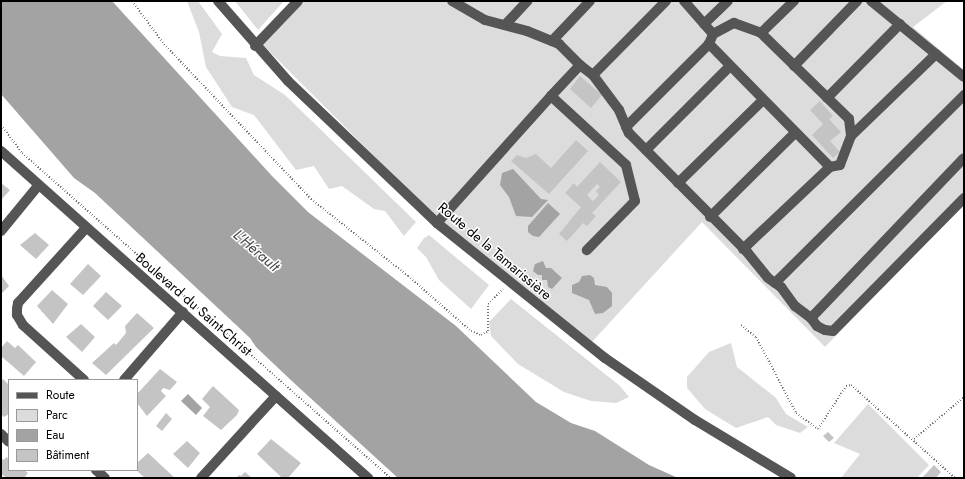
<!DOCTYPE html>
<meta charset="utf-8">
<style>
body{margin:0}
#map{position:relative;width:965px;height:479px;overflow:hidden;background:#fff;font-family:Jost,sans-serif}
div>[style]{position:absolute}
.green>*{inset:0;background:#dcdcdc}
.water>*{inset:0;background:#a3a3a3}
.building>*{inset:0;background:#c4c4c4}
.path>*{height:2px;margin-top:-1px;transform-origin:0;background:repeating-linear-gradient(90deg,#777 0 1px,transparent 0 3px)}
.minor>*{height:10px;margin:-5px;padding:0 5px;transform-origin:5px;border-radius:5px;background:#555}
span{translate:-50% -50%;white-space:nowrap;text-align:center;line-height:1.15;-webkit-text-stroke:3px #fff;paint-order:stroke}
.street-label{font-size:14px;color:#000}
.water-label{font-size:15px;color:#444;font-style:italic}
.frame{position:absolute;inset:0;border:2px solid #000;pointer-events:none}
.legend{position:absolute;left:8px;top:379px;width:130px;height:92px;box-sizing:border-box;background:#fff;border:1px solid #999;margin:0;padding:5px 7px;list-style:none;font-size:12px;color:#000}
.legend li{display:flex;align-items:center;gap:8px;height:20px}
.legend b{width:20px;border:1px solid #999}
</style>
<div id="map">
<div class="green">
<i style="clip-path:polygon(187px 1px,198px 1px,222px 34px,212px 52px,220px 56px,246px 58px,254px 75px,285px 95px,416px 222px,404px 236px,385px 211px,374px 209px,342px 186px,329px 189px,314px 166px,296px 170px,254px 115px,232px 107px,206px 67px,199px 32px)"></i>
<i style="clip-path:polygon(235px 1px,284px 1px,258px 30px)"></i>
<i style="clip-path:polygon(293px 1px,947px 1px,913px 27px,964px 70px,964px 204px,825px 347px,702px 222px,591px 343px,432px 214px,257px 39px)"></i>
<i style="clip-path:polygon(429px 235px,489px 285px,471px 309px,439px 280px,426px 257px,417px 248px,424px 238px)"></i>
<i style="clip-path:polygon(511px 299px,620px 386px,629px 397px,616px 403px,591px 401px,564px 392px,518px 364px,491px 336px,489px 322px)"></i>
<i style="clip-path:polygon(731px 343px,737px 367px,776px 398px,786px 414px,808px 427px,800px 433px,776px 425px,768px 417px,736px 428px,705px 409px,687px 388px,687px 377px,709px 352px)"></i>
<i style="clip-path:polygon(868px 404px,929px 465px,917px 478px,841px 478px,860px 454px,834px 443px)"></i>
</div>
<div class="water">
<i style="clip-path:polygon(1px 1px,112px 1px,272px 176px,308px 212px,456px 326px,536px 402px,571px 423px,595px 431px,649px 465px,678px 478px,398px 478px,294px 383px,256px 347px,250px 338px,95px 193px,74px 178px,1px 94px)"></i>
<i style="clip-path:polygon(513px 169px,541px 199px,548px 200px,532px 217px,516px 216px,509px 197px,500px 185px,502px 173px)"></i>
<i style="clip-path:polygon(548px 203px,560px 214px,539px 237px,533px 236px,528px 232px,528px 226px)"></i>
<i style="clip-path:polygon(543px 261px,546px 268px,551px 268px,562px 278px,552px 289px,548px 287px,547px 280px,542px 280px,542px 275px,538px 275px,533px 271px,535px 264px)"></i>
<i style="clip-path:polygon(590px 275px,594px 278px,595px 285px,607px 287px,612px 293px,612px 306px,603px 313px,595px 314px,589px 300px,572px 293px,572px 285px,579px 282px,582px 276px)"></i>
<i style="clip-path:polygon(188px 394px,202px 408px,196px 415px,181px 401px)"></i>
</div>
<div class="building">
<i style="clip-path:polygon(580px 76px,602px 95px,591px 108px,570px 89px)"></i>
<i style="clip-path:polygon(820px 101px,833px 116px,829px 119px,841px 132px,830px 141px,840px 152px,833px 158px,812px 135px,823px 124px,810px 110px)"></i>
<i style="clip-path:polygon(576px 140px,588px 151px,549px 194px,511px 161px,517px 155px,526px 158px,536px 154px,551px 168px)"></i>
<i style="clip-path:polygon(evenodd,600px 162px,621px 182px,592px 213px,596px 216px,587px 226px,583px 223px,567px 241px,559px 234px,581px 207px,565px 193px,574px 183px,577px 187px,600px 162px,597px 184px,600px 187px,596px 191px,599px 195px,593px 201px,587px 195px,597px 184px)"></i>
<i style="clip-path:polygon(1px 183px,10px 190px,1px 200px)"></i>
<i style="clip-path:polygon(35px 233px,49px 245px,36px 259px,20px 245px)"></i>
<i style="clip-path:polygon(88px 264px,101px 276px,83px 295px,70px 284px)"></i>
<i style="clip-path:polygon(1px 275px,9px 286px,1px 294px)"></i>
<i style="clip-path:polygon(52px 290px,68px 304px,53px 324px,37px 306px)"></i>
<i style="clip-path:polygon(106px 292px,122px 306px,108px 320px,93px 306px)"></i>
<i style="clip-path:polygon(137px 313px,154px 328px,106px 375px,92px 363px,114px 343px,116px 345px,126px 333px,125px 326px)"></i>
<i style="clip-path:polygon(81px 324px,95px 337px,82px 352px,66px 337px)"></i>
<i style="clip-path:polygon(7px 341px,15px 348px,18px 345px,36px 362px,24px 376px,1px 356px,1px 348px)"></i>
<i style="clip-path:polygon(160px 369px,177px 382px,170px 390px,163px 388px,161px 391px,166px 396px,147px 416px,137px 403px,137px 394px)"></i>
<i style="clip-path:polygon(3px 379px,9px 385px,9px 414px,4px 417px,1px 414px,1px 382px)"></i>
<i style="clip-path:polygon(213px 386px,239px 410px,237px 415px,221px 430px,203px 416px,210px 407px,202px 399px)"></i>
<i style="clip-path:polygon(166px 413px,172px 419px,162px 431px,156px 426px)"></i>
<i style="clip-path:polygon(828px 432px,834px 438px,829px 442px,823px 436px)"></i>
<i style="clip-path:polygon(271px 439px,301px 463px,288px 478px,282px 478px,257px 454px)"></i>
<i style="clip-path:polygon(187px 441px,200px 453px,188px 468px,173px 454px)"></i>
<i style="clip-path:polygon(148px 453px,162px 466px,175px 478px,145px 478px,137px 471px,137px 463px)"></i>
<i style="clip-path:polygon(6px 457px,9px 459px,9px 470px,24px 470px,28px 473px,24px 478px,7px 478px,1px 474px,1px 458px,4px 460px)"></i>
<i style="clip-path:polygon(934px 465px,941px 472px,936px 478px,922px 478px)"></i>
<i style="clip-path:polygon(245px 472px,252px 478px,236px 478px,239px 475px,241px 476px)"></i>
</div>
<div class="path">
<i style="left:132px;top:1px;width:54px;rotate:53.3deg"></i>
<i style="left:164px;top:44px;width:214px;rotate:46.5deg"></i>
<i style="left:311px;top:199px;width:124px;rotate:38.4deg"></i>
<i style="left:408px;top:276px;width:84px;rotate:41.1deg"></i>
<i style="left:471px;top:331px;width:11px;rotate:22deg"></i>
<i style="left:481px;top:335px;width:8px;rotate:-30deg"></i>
<i style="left:488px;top:331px;width:27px;rotate:-90deg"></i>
<i style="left:488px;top:304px;width:21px;rotate:-45deg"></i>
<i style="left:1px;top:125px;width:35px;rotate:53deg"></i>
<i style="left:22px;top:153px;width:491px;rotate:41.4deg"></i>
<i style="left:741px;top:325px;width:19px;rotate:39deg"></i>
<i style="left:756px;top:337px;width:86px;rotate:62.2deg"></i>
<i style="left:796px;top:413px;width:27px;rotate:36deg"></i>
<i style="left:818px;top:429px;width:51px;rotate:-56.9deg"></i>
<i style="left:846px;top:386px;width:5px;rotate:-11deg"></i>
<i style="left:851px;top:385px;width:140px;rotate:41.8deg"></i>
<i style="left:914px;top:439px;width:65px;rotate:-40deg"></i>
</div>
<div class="minor">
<i style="left:218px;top:1px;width:106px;rotate:48.8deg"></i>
<i style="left:288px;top:81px;width:206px;rotate:43.6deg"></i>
<i style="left:437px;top:223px;width:216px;rotate:38.8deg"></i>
<i style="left:605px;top:358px;width:109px;rotate:34.6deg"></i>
<i style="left:695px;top:420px;width:112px;rotate:31.1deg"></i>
<i style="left:452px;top:1px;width:38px;rotate:30deg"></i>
<i style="left:485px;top:20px;width:43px;rotate:14.7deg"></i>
<i style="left:527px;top:31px;width:35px;rotate:22deg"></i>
<i style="left:559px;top:44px;width:30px;rotate:45deg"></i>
<i style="left:684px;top:1px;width:44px;rotate:48.7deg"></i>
<i style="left:871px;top:1px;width:120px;rotate:39.3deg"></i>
<i style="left:734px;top:23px;width:29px;rotate:20deg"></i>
<i style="left:761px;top:33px;width:123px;rotate:44.3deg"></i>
<i style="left:849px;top:119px;width:17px;rotate:83deg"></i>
<i style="left:851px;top:136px;width:31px;rotate:111deg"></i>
<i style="left:840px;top:165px;width:10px;rotate:169deg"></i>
<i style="left:830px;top:167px;width:173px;rotate:-134.5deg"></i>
<i style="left:709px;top:44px;width:11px;rotate:-68deg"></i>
<i style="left:713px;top:34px;width:24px;rotate:-28deg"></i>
<i style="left:704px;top:24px;width:33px;rotate:-44deg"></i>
<i style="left:505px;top:25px;width:33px;rotate:-47deg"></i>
<i style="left:761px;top:33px;width:46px;rotate:-44.1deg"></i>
<i style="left:552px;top:41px;width:55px;rotate:-46.5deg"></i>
<i style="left:255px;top:46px;width:62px;rotate:-46.3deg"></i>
<i style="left:794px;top:66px;width:91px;rotate:-45.9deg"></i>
<i style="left:593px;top:75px;width:44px;rotate:53.4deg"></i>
<i style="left:619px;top:110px;width:25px;rotate:67deg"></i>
<i style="left:629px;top:133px;width:168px;rotate:45.2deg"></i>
<i style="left:747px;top:252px;width:33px;rotate:51deg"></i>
<i style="left:768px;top:278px;width:16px;rotate:35deg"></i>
<i style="left:781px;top:287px;width:24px;rotate:54deg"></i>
<i style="left:795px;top:306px;width:20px;rotate:37deg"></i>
<i style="left:811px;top:318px;width:10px;rotate:53deg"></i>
<i style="left:817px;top:326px;width:9px;rotate:27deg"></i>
<i style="left:825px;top:330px;width:8px;rotate:7deg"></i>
<i style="left:833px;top:331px;width:187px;rotate:-45.4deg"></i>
<i style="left:551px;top:96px;width:42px;rotate:-46.9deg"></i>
<i style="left:580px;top:65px;width:16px;rotate:38deg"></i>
<i style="left:593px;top:75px;width:104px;rotate:-45.4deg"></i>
<i style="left:827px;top:98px;width:104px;rotate:-45.4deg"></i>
<i style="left:626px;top:127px;width:117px;rotate:-45deg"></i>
<i style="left:851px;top:136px;width:118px;rotate:-44deg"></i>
<i style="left:646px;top:150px;width:119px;rotate:-45deg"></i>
<i style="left:1px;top:151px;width:492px;rotate:41.7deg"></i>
<i style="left:678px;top:183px;width:119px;rotate:-44.3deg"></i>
<i style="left:710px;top:217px;width:120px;rotate:-44.7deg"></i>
<i style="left:437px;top:223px;width:171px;rotate:-48.1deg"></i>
<i style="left:551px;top:96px;width:102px;rotate:42.6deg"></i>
<i style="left:626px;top:165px;width:37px;rotate:76deg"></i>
<i style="left:635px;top:201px;width:69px;rotate:134.4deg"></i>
<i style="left:1px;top:231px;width:58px;rotate:-50.6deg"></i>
<i style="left:743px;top:249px;width:120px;rotate:-43.3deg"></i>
<i style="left:775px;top:283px;width:267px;rotate:-44.8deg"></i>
<i style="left:811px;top:318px;width:221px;rotate:-46.3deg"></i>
<i style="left:84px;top:380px;width:82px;rotate:-138deg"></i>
<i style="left:23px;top:325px;width:12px;rotate:-121deg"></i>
<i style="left:17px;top:315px;width:6px;rotate:-90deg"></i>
<i style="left:17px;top:309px;width:6px;rotate:-81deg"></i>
<i style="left:18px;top:303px;width:101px;rotate:-47.8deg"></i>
<i style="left:124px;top:380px;width:90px;rotate:-49.1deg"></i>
<i style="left:1px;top:434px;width:11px;rotate:45deg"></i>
<i style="left:96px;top:470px;width:12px;rotate:42deg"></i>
<i style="left:201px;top:478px;width:111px;rotate:-47.6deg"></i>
</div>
<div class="street-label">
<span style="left:495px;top:251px;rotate:40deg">Route de la Tamarissière</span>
<span style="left:194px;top:304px;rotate:41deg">Boulevard du Saint-Christ</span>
</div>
<div class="water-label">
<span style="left:256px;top:251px;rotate:41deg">L'Hérault</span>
</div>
<div class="frame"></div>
<ul class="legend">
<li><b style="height:5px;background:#555"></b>Route</li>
<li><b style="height:11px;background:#dcdcdc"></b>Parc</li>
<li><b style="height:11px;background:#a3a3a3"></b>Eau</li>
<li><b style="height:11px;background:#c4c4c4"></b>Bâtiment</li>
</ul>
</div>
